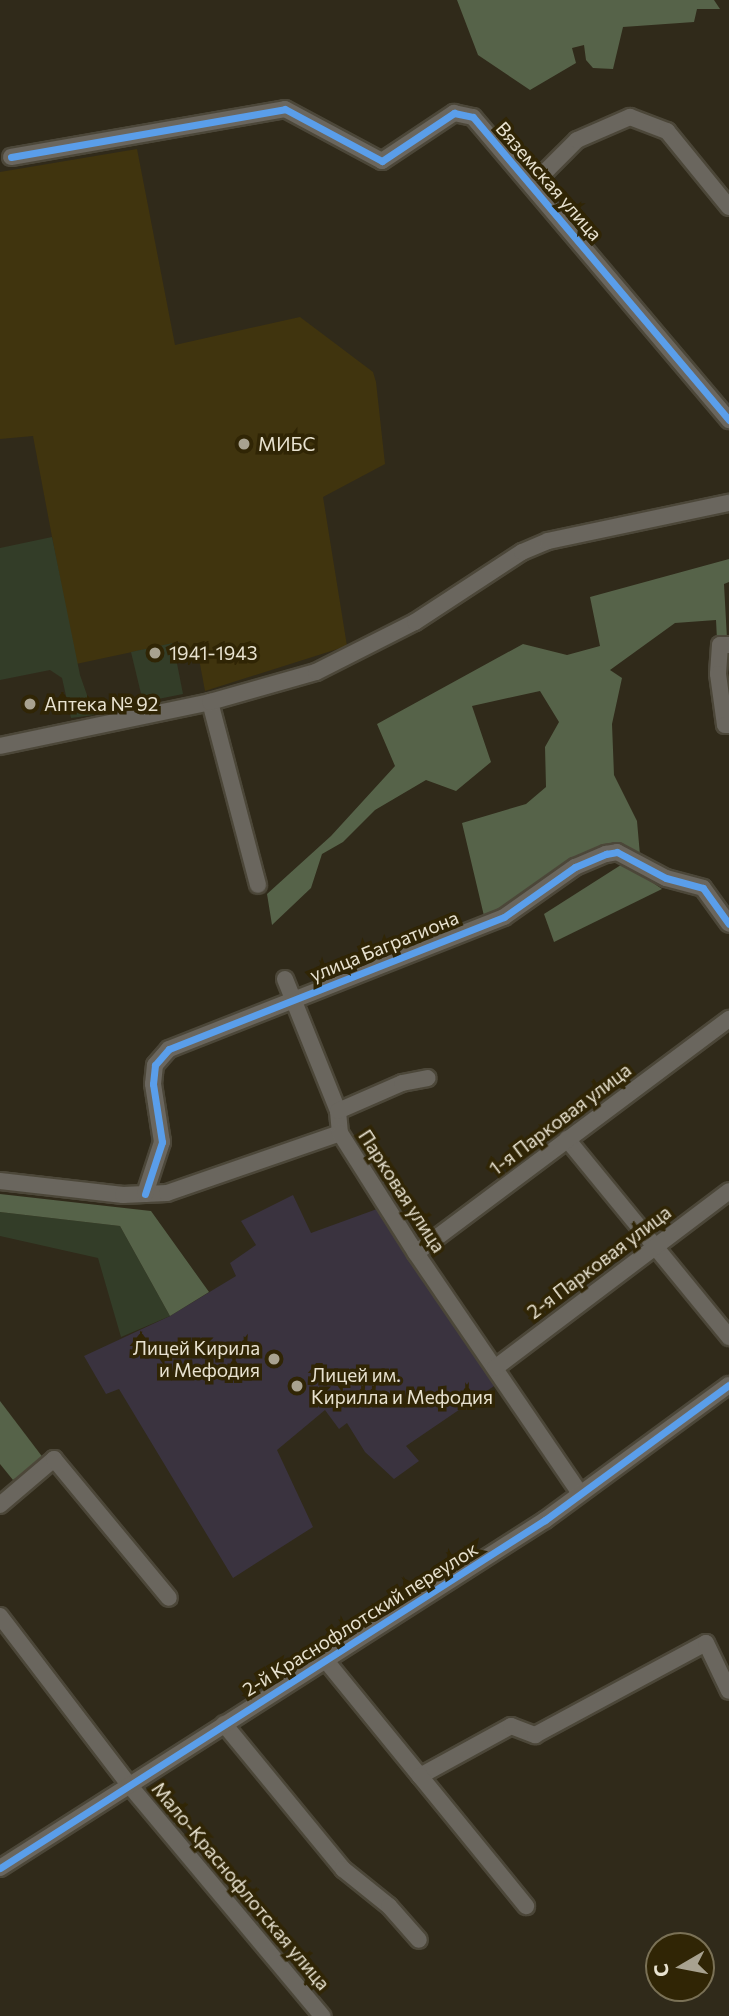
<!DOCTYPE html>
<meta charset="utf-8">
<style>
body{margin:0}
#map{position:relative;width:729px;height:2016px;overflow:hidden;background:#302a1a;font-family:Commissioner,sans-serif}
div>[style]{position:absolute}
.built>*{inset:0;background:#40340e}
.education>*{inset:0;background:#3a333f}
.green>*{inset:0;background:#333d28}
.forest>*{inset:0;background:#566349}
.roads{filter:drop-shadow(2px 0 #4c4739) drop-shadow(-2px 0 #4c4739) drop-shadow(0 2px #4c4739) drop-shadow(0 -2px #4c4739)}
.minor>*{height:16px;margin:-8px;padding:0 8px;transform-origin:8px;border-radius:8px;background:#6a665e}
.cycleway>*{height:7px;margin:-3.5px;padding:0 3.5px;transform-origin:3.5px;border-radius:3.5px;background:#5a9eea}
.dots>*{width:19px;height:19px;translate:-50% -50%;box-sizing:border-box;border:4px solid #302505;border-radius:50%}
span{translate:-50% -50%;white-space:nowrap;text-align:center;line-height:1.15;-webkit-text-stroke:7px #302505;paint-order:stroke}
.street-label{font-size:19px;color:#e8e2d0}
.poi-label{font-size:19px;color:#e8e2d0}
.left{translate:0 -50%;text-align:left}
.right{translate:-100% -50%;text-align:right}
.north{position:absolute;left:645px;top:1932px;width:70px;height:70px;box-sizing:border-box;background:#302505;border:2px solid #7a7156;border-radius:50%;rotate:260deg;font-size:19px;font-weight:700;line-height:28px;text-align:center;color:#e8e2d0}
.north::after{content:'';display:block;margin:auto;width:24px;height:32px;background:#a8a290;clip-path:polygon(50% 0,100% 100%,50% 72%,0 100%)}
</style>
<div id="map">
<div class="built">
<i style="clip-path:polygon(137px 149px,175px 345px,300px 317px,373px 372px,376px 382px,385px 464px,323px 497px,347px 646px,205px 691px,197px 648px,181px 651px,179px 642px,76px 664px,33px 436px,0 439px,0 172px)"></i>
</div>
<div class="education">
<i style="clip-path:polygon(293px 1195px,311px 1233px,377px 1209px,497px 1384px,406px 1446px,419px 1461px,394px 1479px,365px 1452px,347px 1423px,339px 1429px,325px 1410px,277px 1450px,313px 1527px,233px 1578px,119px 1389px,106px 1394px,84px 1356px,170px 1316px,236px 1276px,230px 1263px,256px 1245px,241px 1221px)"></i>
</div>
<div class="green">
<i style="clip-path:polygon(52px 537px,80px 675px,94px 715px,71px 718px,62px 678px,50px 670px,0 680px,0 548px)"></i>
<i style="clip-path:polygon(173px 643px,183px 694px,143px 702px,131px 652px)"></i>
<i style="clip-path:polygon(0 1212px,120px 1226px,170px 1316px,121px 1337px,98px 1258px,0 1236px)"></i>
</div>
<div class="forest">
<i style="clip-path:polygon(457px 0,714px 0,720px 9px,697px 9px,694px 22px,623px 27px,613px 69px,593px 68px,586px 60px,584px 45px,572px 48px,576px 63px,530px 90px,478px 55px)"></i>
<i style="clip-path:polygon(729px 559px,729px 582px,724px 584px,727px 639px,717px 640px,716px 620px,675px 623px,610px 670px,622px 678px,612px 724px,614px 775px,637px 821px,640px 855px,619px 849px,484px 916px,462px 823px,526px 804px,546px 787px,545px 747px,559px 722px,540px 691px,472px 706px,491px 762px,456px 791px,426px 780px,375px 810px,343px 842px,322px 854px,311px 888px,272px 925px,267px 894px,331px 836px,395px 766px,377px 724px,523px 644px,567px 655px,600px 646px,590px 597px)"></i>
<i style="clip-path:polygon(624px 863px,662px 889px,554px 942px,544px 914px)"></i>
<i style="clip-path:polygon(0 1194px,151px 1211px,209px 1292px,170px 1316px,120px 1226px,0 1212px)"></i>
<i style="clip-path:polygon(0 1401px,44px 1459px,13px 1480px,0 1464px)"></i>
</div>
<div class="roads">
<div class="minor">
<i style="left:11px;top:157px;width:278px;rotate:-9.9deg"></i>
<i style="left:285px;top:109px;width:110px;rotate:28.2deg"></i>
<i style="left:382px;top:161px;width:87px;rotate:-33.7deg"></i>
<i style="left:454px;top:113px;width:19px;rotate:12deg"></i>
<i style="left:473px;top:117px;width:397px;rotate:49.8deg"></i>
<i style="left:533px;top:184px;width:62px;rotate:-45deg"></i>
<i style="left:577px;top:140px;width:58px;rotate:-23.5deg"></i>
<i style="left:630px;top:117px;width:40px;rotate:21deg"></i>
<i style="left:667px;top:131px;width:98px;rotate:50.8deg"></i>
<i style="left:729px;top:645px;width:9px;rotate:180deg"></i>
<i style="left:720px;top:645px;width:29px;rotate:94deg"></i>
<i style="left:718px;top:674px;width:51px;rotate:82.2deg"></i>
<i style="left:725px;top:725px;width:4px"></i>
<i style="left:210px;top:702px;width:189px;rotate:75.3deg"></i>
<i style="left:0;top:746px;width:215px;rotate:-11.8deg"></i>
<i style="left:210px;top:702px;width:110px;rotate:-15.8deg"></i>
<i style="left:316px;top:672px;width:111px;rotate:-26.8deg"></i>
<i style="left:415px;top:622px;width:128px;rotate:-33.2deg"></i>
<i style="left:522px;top:552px;width:28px;rotate:-23deg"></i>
<i style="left:548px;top:541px;width:185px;rotate:-11.9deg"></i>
<i style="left:285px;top:979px;width:142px;rotate:68.1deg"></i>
<i style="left:338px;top:1111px;width:22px;rotate:85deg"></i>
<i style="left:338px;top:1111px;width:70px;rotate:-23.6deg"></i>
<i style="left:402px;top:1083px;width:26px;rotate:-11deg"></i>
<i style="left:567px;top:1139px;width:256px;rotate:50.7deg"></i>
<i style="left:0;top:1181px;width:124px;rotate:6.5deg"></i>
<i style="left:123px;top:1195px;width:44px;rotate:-2.6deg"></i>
<i style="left:167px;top:1193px;width:183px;rotate:-19.1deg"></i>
<i style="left:340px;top:1133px;width:142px;rotate:57.7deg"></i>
<i style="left:416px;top:1253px;width:291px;rotate:55.7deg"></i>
<i style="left:145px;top:1194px;width:55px;rotate:-71.9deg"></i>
<i style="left:162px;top:1142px;width:59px;rotate:-98.8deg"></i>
<i style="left:153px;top:1084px;width:19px;rotate:-84deg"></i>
<i style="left:155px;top:1065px;width:21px;rotate:-49deg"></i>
<i style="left:169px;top:1049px;width:360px;rotate:-21.5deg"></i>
<i style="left:504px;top:917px;width:87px;rotate:-35.2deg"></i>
<i style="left:575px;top:867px;width:34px;rotate:-23deg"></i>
<i style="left:606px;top:854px;width:11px;rotate:-10deg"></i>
<i style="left:617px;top:852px;width:55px;rotate:28deg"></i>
<i style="left:666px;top:878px;width:38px;rotate:15deg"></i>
<i style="left:703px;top:888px;width:44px;rotate:54.2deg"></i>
<i style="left:416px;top:1253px;width:391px;rotate:-36.8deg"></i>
<i style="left:495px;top:1368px;width:293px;rotate:-37.1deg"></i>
<i style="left:0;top:1505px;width:71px;rotate:-40.4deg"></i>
<i style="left:54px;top:1459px;width:180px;rotate:50.4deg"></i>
<i style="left:0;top:1616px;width:214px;rotate:52.6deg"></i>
<i style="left:130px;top:1786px;width:300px;rotate:50.1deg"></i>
<i style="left:327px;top:1662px;width:147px;rotate:50.8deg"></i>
<i style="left:420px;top:1776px;width:104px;rotate:-28.8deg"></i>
<i style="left:511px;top:1726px;width:26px;rotate:21deg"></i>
<i style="left:535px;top:1735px;width:194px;rotate:-28.3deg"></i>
<i style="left:706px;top:1643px;width:53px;rotate:64.4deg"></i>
<i style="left:224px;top:1724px;width:188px;rotate:50.6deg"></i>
<i style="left:343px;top:1869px;width:59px;rotate:38.8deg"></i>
<i style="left:389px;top:1906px;width:45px;rotate:48.6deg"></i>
<i style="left:420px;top:1776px;width:168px;rotate:50.8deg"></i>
<i style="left:0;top:1868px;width:647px;rotate:-32.56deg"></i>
<i style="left:545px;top:1520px;width:228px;rotate:-36.3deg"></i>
</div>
</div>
<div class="cycleway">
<i style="left:11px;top:157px;width:278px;rotate:-9.9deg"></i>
<i style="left:285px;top:109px;width:110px;rotate:28.2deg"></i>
<i style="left:382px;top:161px;width:87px;rotate:-33.7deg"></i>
<i style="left:454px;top:113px;width:19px;rotate:12deg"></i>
<i style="left:473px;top:117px;width:397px;rotate:49.8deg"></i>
<i style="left:145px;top:1194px;width:55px;rotate:-71.9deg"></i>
<i style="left:162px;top:1142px;width:59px;rotate:-98.8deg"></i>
<i style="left:153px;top:1084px;width:19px;rotate:-84deg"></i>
<i style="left:155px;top:1065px;width:21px;rotate:-49deg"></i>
<i style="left:169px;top:1049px;width:360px;rotate:-21.5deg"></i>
<i style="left:504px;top:917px;width:87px;rotate:-35.2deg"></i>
<i style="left:575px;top:867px;width:34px;rotate:-23deg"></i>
<i style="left:606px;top:854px;width:11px;rotate:-10deg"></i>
<i style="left:617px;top:852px;width:55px;rotate:28deg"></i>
<i style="left:666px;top:878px;width:38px;rotate:15deg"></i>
<i style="left:703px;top:888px;width:44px;rotate:54.2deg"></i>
<i style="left:0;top:1868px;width:647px;rotate:-32.56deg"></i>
<i style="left:545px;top:1520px;width:228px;rotate:-36.3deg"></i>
</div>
<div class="dots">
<i style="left:244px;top:444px;background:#a8a290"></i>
<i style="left:155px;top:653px;background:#a8a290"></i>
<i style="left:30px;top:704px;background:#a8a290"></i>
<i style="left:274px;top:1359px;background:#a8a290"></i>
<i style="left:297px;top:1386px;background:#a8a290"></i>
</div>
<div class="street-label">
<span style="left:549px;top:181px;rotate:49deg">Вяземская улица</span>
<span style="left:384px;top:946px;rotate:-22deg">улица Багратиона</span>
<span style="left:560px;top:1119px;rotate:-37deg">1-я Парковая улица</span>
<span style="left:402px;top:1191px;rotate:57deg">Парковая улица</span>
<span style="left:599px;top:1262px;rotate:-37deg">2-я Парковая улица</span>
<span style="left:360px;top:1619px;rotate:-32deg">2-й Краснофлотский переулок</span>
<span style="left:241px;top:1886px;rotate:50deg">Мало-Краснофлотская улица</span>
</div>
<div class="poi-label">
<span class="left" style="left:258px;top:444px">МИБС</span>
<span class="left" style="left:169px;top:653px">1941-1943</span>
<span class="left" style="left:44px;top:704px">Аптека № 92</span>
<span class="right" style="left:260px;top:1359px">Лицей Кирила<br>и Мефодия</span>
<span class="left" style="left:311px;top:1386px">Лицей им.<br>Кирилла и Мефодия</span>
</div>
<div class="north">С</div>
</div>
